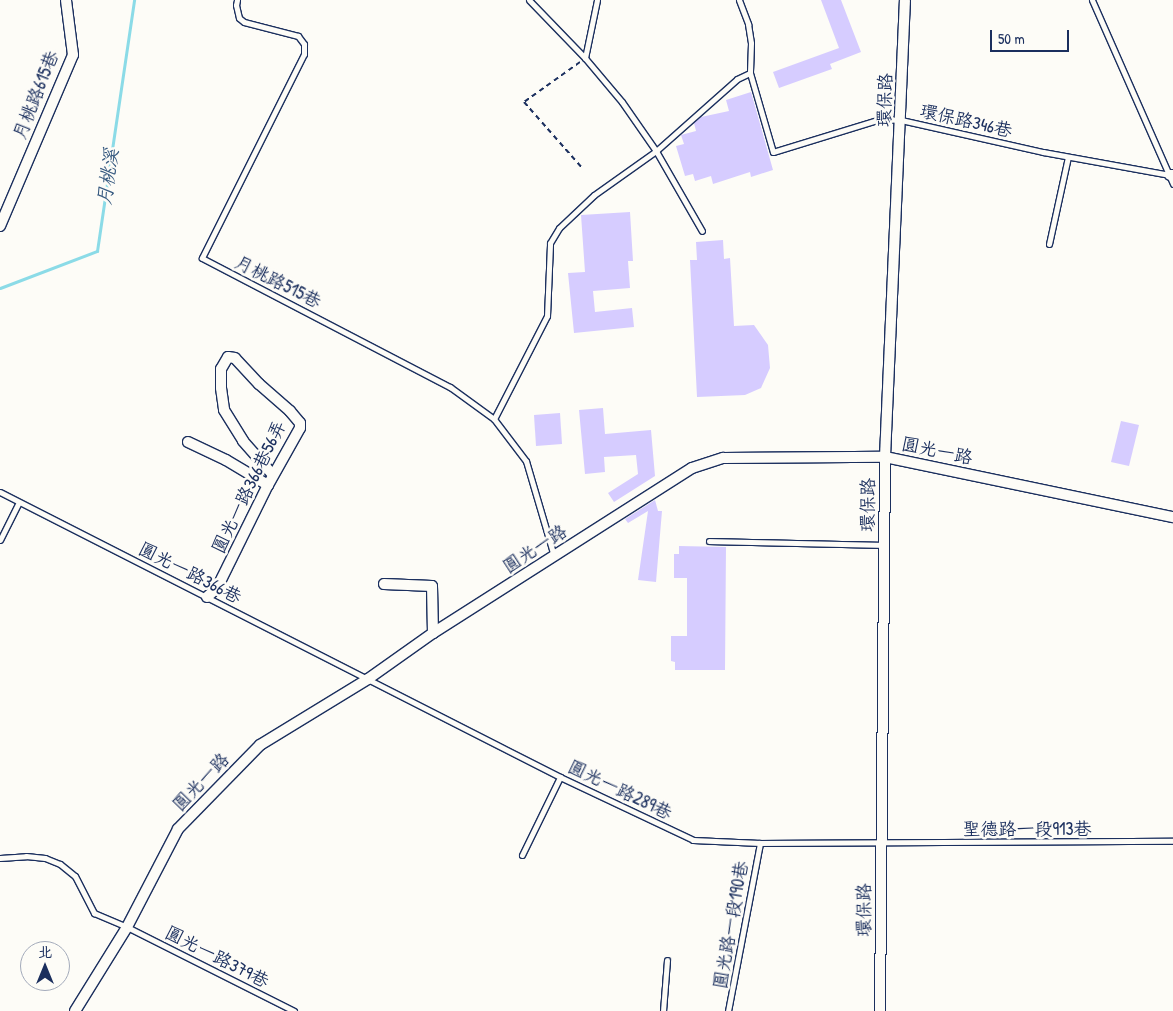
<!DOCTYPE html>
<meta charset="utf-8">
<style>
body{margin:0}
#map{position:relative;width:1173px;height:1011px;overflow:hidden;background:#fdfcf7;font-family:"Patrick Hand","LXGW WenKai TC",sans-serif}
div>[style]{position:absolute}
.stream>*{height:3px;margin:-1.5px;padding:0 1.5px;transform-origin:1.5px;border-radius:1.5px;background:#8bdbe7}
.building>*{inset:0;background:#d6ccff}
.path>*{height:2px;margin-top:-1px;transform-origin:0;background:repeating-linear-gradient(90deg,#1b2f5e 0 5px,transparent 0 9px)}
.roads{filter:drop-shadow(1px 0 #1b2f5e) drop-shadow(-1px 0 #1b2f5e) drop-shadow(0 1px #1b2f5e) drop-shadow(0 -1px #1b2f5e)}
.lane>*{height:5px;margin:-2.5px;padding:0 2.5px;transform-origin:2.5px;border-radius:2.5px;background:#fdfcf7}
.street>*{height:10px;margin:-5px;padding:0 5px;transform-origin:5px;border-radius:5px;background:#fdfcf7}
span{translate:-50% -50%;white-space:nowrap;text-align:center;line-height:1.15;-webkit-text-stroke:5px #fdfcf7;paint-order:stroke}
.street-label{font-size:18px;color:#1b2f5e}
.water-label{font-size:19px;color:#375a80;font-style:italic}
.north{position:absolute;left:20px;top:941px;width:50px;height:50px;box-sizing:border-box;background:#fdfcf7;border:1px solid #a3aaba;border-radius:50%;rotate:0deg;font-size:14px;font-weight:700;line-height:20px;text-align:center;color:#1b2f5e}
.north::after{content:'';display:block;margin:auto;width:18px;height:22px;background:#1b2f5e;clip-path:polygon(50% 0,100% 100%,50% 72%,0 100%)}
.scale{position:absolute;left:990px;top:30px;width:79px;height:22px;box-sizing:border-box;border:2px solid #1b2f5e;border-top:0;padding-left:6px;font-size:15px;line-height:18px;white-space:nowrap;color:#1b2f5e;-webkit-text-stroke:4px #fdfcf7;paint-order:stroke}
</style>
<div id="map">
<div class="stream">
<i style="left:0;top:288px;width:104px;rotate:-20.9deg"></i>
<i style="left:97px;top:251px;width:254px;rotate:-81.6deg"></i>
</div>
<div class="building">
<i style="clip-path:polygon(821px 0,841px 0,861px 52px,830px 64px,832px 69px,779px 88px,773px 72px,839px 48px)"></i>
<i style="clip-path:polygon(751px 92px,773px 170px,751px 177px,750px 172px,713px 184px,711px 176px,695px 181px,693px 174px,685px 176px,676px 146px,684px 144px,681px 135px,696px 131px,694px 123px,701px 117px,729px 111px,726px 100px)"></i>
<i style="clip-path:polygon(630px 212px,633px 261px,628px 261px,630px 288px,593px 291px,595px 312px,632px 308px,634px 327px,574px 333px,568px 273px,585px 272px,581px 215px)"></i>
<i style="clip-path:polygon(723px 240px,724px 259px,730px 258px,734px 326px,754px 325px,768px 345px,770px 368px,761px 388px,745px 395px,697px 397px,690px 260px,697px 260px,696px 242px)"></i>
<i style="clip-path:polygon(603px 408px,605px 434px,651px 430px,655px 476px,614px 502px,608px 493px,638px 474px,636px 455px,604px 457px,605px 472px,585px 474px,579px 410px)"></i>
<i style="clip-path:polygon(560px 413px,562px 444px,536px 446px,534px 415px)"></i>
<i style="clip-path:polygon(1121px 421px,1139px 425px,1129px 466px,1111px 462px)"></i>
<i style="clip-path:polygon(655px 500px,658px 511px,662px 511px,656px 582px,638px 580px,648px 511px,628px 523px,625px 519px)"></i>
<i style="clip-path:polygon(679px 546px,726px 547px,725px 670px,675px 670px,675px 662px,671px 661px,671px 636px,687px 636px,687px 578px,674px 578px,674px 554px,679px 554px)"></i>
</div>
<div class="path">
<i style="left:580px;top:62px;width:69px;rotate:144.5deg"></i>
<i style="left:524px;top:102px;width:89px;rotate:48.6deg"></i>
</div>
<div class="roads">
<div class="lane">
<i style="left:237px;top:0;width:5px;rotate:101deg"></i>
<i style="left:236px;top:5px;width:13px;rotate:77deg"></i>
<i style="left:239px;top:18px;width:6px;rotate:39deg"></i>
<i style="left:244px;top:22px;width:56px;rotate:14.5deg"></i>
<i style="left:298px;top:36px;width:10px;rotate:53deg"></i>
<i style="left:304px;top:44px;width:10px;rotate:90deg"></i>
<i style="left:304px;top:54px;width:228px;rotate:116.6deg"></i>
<i style="left:202px;top:258px;width:280px;rotate:27.5deg"></i>
<i style="left:450px;top:387px;width:54px;rotate:36deg"></i>
<i style="left:494px;top:419px;width:53px;rotate:52.7deg"></i>
<i style="left:526px;top:461px;width:99px;rotate:73.6deg"></i>
<i style="left:529px;top:0;width:81px;rotate:46deg"></i>
<i style="left:585px;top:58px;width:57px;rotate:49.9deg"></i>
<i style="left:622px;top:102px;width:60px;rotate:55.2deg"></i>
<i style="left:656px;top:151px;width:92px;rotate:60.1deg"></i>
<i style="left:739px;top:0;width:26px;rotate:69deg"></i>
<i style="left:748px;top:24px;width:19px;rotate:81deg"></i>
<i style="left:751px;top:43px;width:30px;rotate:92deg"></i>
<i style="left:750px;top:73px;width:82px;rotate:73.8deg"></i>
<i style="left:773px;top:152px;width:112px;rotate:-17.1deg"></i>
<i style="left:880px;top:119px;width:21px;rotate:3deg"></i>
<i style="left:901px;top:120px;width:146px;rotate:12.7deg"></i>
<i style="left:1043px;top:152px;width:129px;rotate:10.3deg"></i>
<i style="left:1092px;top:0;width:201px;rotate:66.2deg"></i>
<i style="left:585px;top:58px;width:59px;rotate:-78.3deg"></i>
<i style="left:1049px;top:244px;width:89px;rotate:-77.7deg"></i>
<i style="left:494px;top:419px;width:116px;rotate:-62.8deg"></i>
<i style="left:547px;top:316px;width:73px;rotate:-87.6deg"></i>
<i style="left:550px;top:243px;width:17px;rotate:-59deg"></i>
<i style="left:559px;top:228px;width:48px;rotate:-43.3deg"></i>
<i style="left:594px;top:195px;width:76px;rotate:-35.4deg"></i>
<i style="left:656px;top:151px;width:108px;rotate:-41.6deg"></i>
<i style="left:737px;top:79px;width:14px;rotate:-25deg"></i>
<i style="left:0;top:492px;width:628px;rotate:26.97deg"></i>
<i style="left:560px;top:777px;width:147px;rotate:25.3deg"></i>
<i style="left:693px;top:840px;width:67px;rotate:2.6deg"></i>
<i style="left:760px;top:843px;width:413px;rotate:-0.3deg"></i>
<i style="left:0;top:540px;width:42px;rotate:-63.4deg"></i>
<i style="left:709px;top:541px;width:175px;rotate:1.3deg"></i>
<i style="left:522px;top:855px;width:87px;rotate:-64deg"></i>
<i style="left:0;top:858px;width:26px;rotate:-4deg"></i>
<i style="left:26px;top:856px;width:19px;rotate:6deg"></i>
<i style="left:45px;top:858px;width:16px;rotate:22deg"></i>
<i style="left:60px;top:864px;width:19px;rotate:39deg"></i>
<i style="left:75px;top:876px;width:42px;rotate:62.8deg"></i>
<i style="left:94px;top:913px;width:36px;rotate:23deg"></i>
<i style="left:127px;top:927px;width:187px;rotate:26.7deg"></i>
<i style="left:663px;top:1011px;width:51px;rotate:-85.5deg"></i>
<i style="left:728px;top:1011px;width:171px;rotate:-79.2deg"></i>
</div>
<div class="street">
<i style="left:1170px;top:175px;width:3px"></i>
<i style="left:0;top:226px;width:186px;rotate:-66.9deg"></i>
<i style="left:73px;top:55px;width:55px;rotate:-97.3deg"></i>
<i style="left:188px;top:442px;width:42px;rotate:25.3deg"></i>
<i style="left:226px;top:460px;width:49px;rotate:30.8deg"></i>
<i style="left:384px;top:584px;width:48px;rotate:2.4deg"></i>
<i style="left:432px;top:586px;width:47px;rotate:88.8deg"></i>
<i style="left:207px;top:597px;width:13px;rotate:-42deg"></i>
<i style="left:217px;top:588px;width:115px;rotate:-63.7deg"></i>
<i style="left:268px;top:485px;width:65px;rotate:-60.7deg"></i>
<i style="left:300px;top:428px;width:5px;rotate:-90deg"></i>
<i style="left:300px;top:423px;width:16px;rotate:-130deg"></i>
<i style="left:290px;top:411px;width:41px;rotate:-138.9deg"></i>
<i style="left:259px;top:384px;width:35px;rotate:-133deg"></i>
<i style="left:235px;top:358px;width:7px;rotate:-172deg"></i>
<i style="left:228px;top:357px;width:14px;rotate:120deg"></i>
<i style="left:221px;top:369px;width:19px;rotate:90deg"></i>
<i style="left:221px;top:388px;width:22px;rotate:82deg"></i>
<i style="left:224px;top:410px;width:36px;rotate:58deg"></i>
<i style="left:243px;top:441px;width:45px;rotate:48.6deg"></i>
<i style="left:75px;top:1011px;width:99px;rotate:-58.2deg"></i>
<i style="left:127px;top:927px;width:110px;rotate:-62.5deg"></i>
<i style="left:178px;top:829px;width:117px;rotate:-45.7deg"></i>
<i style="left:260px;top:745px;width:127px;rotate:-31.4deg"></i>
<i style="left:368px;top:679px;width:80px;rotate:-35.3deg"></i>
<i style="left:433px;top:633px;width:307px;rotate:-32.5deg"></i>
<i style="left:692px;top:468px;width:33px;rotate:-18deg"></i>
<i style="left:723px;top:458px;width:162px;rotate:-0.4deg"></i>
<i style="left:885px;top:457px;width:294px;rotate:11.8deg"></i>
<i style="left:880px;top:1011px;width:554px;rotate:-89.48deg"></i>
<i style="left:885px;top:457px;width:457px;rotate:-87.5deg"></i>
</div>
</div>
<div class="street-label">
<span style="left:36px;top:95px;rotate:-68deg">月桃路615巷</span>
<span style="left:885px;top:100px;rotate:-88deg">環保路</span>
<span style="left:966px;top:121px;rotate:13deg">環保路346巷</span>
<span style="left:278px;top:282px;rotate:27deg">月桃路515巷</span>
<span style="left:937px;top:451px;rotate:12deg">圓光一路</span>
<span style="left:249px;top:487px;rotate:-64deg">圓光一路366巷56弄</span>
<span style="left:868px;top:505px;rotate:-89deg">環保路</span>
<span style="left:535px;top:549px;rotate:-33deg">圓光一路</span>
<span style="left:190px;top:573px;rotate:27deg">圓光一路366巷</span>
<span style="left:201px;top:782px;rotate:-46deg">圓光一路</span>
<span style="left:620px;top:790px;rotate:26deg">圓光一路289巷</span>
<span style="left:1027px;top:829px">聖德路一段913巷</span>
<span style="left:864px;top:910px;rotate:-90deg">環保路</span>
<span style="left:731px;top:925px;rotate:-80deg">圓光路一段190巷</span>
<span style="left:217px;top:957px;rotate:27deg">圓光一路379巷</span>
</div>
<div class="water-label">
<span style="left:108px;top:177px;rotate:-82deg">月桃溪</span>
</div>
<div class="north">北</div>
<div class="scale">50 m</div>
</div>
